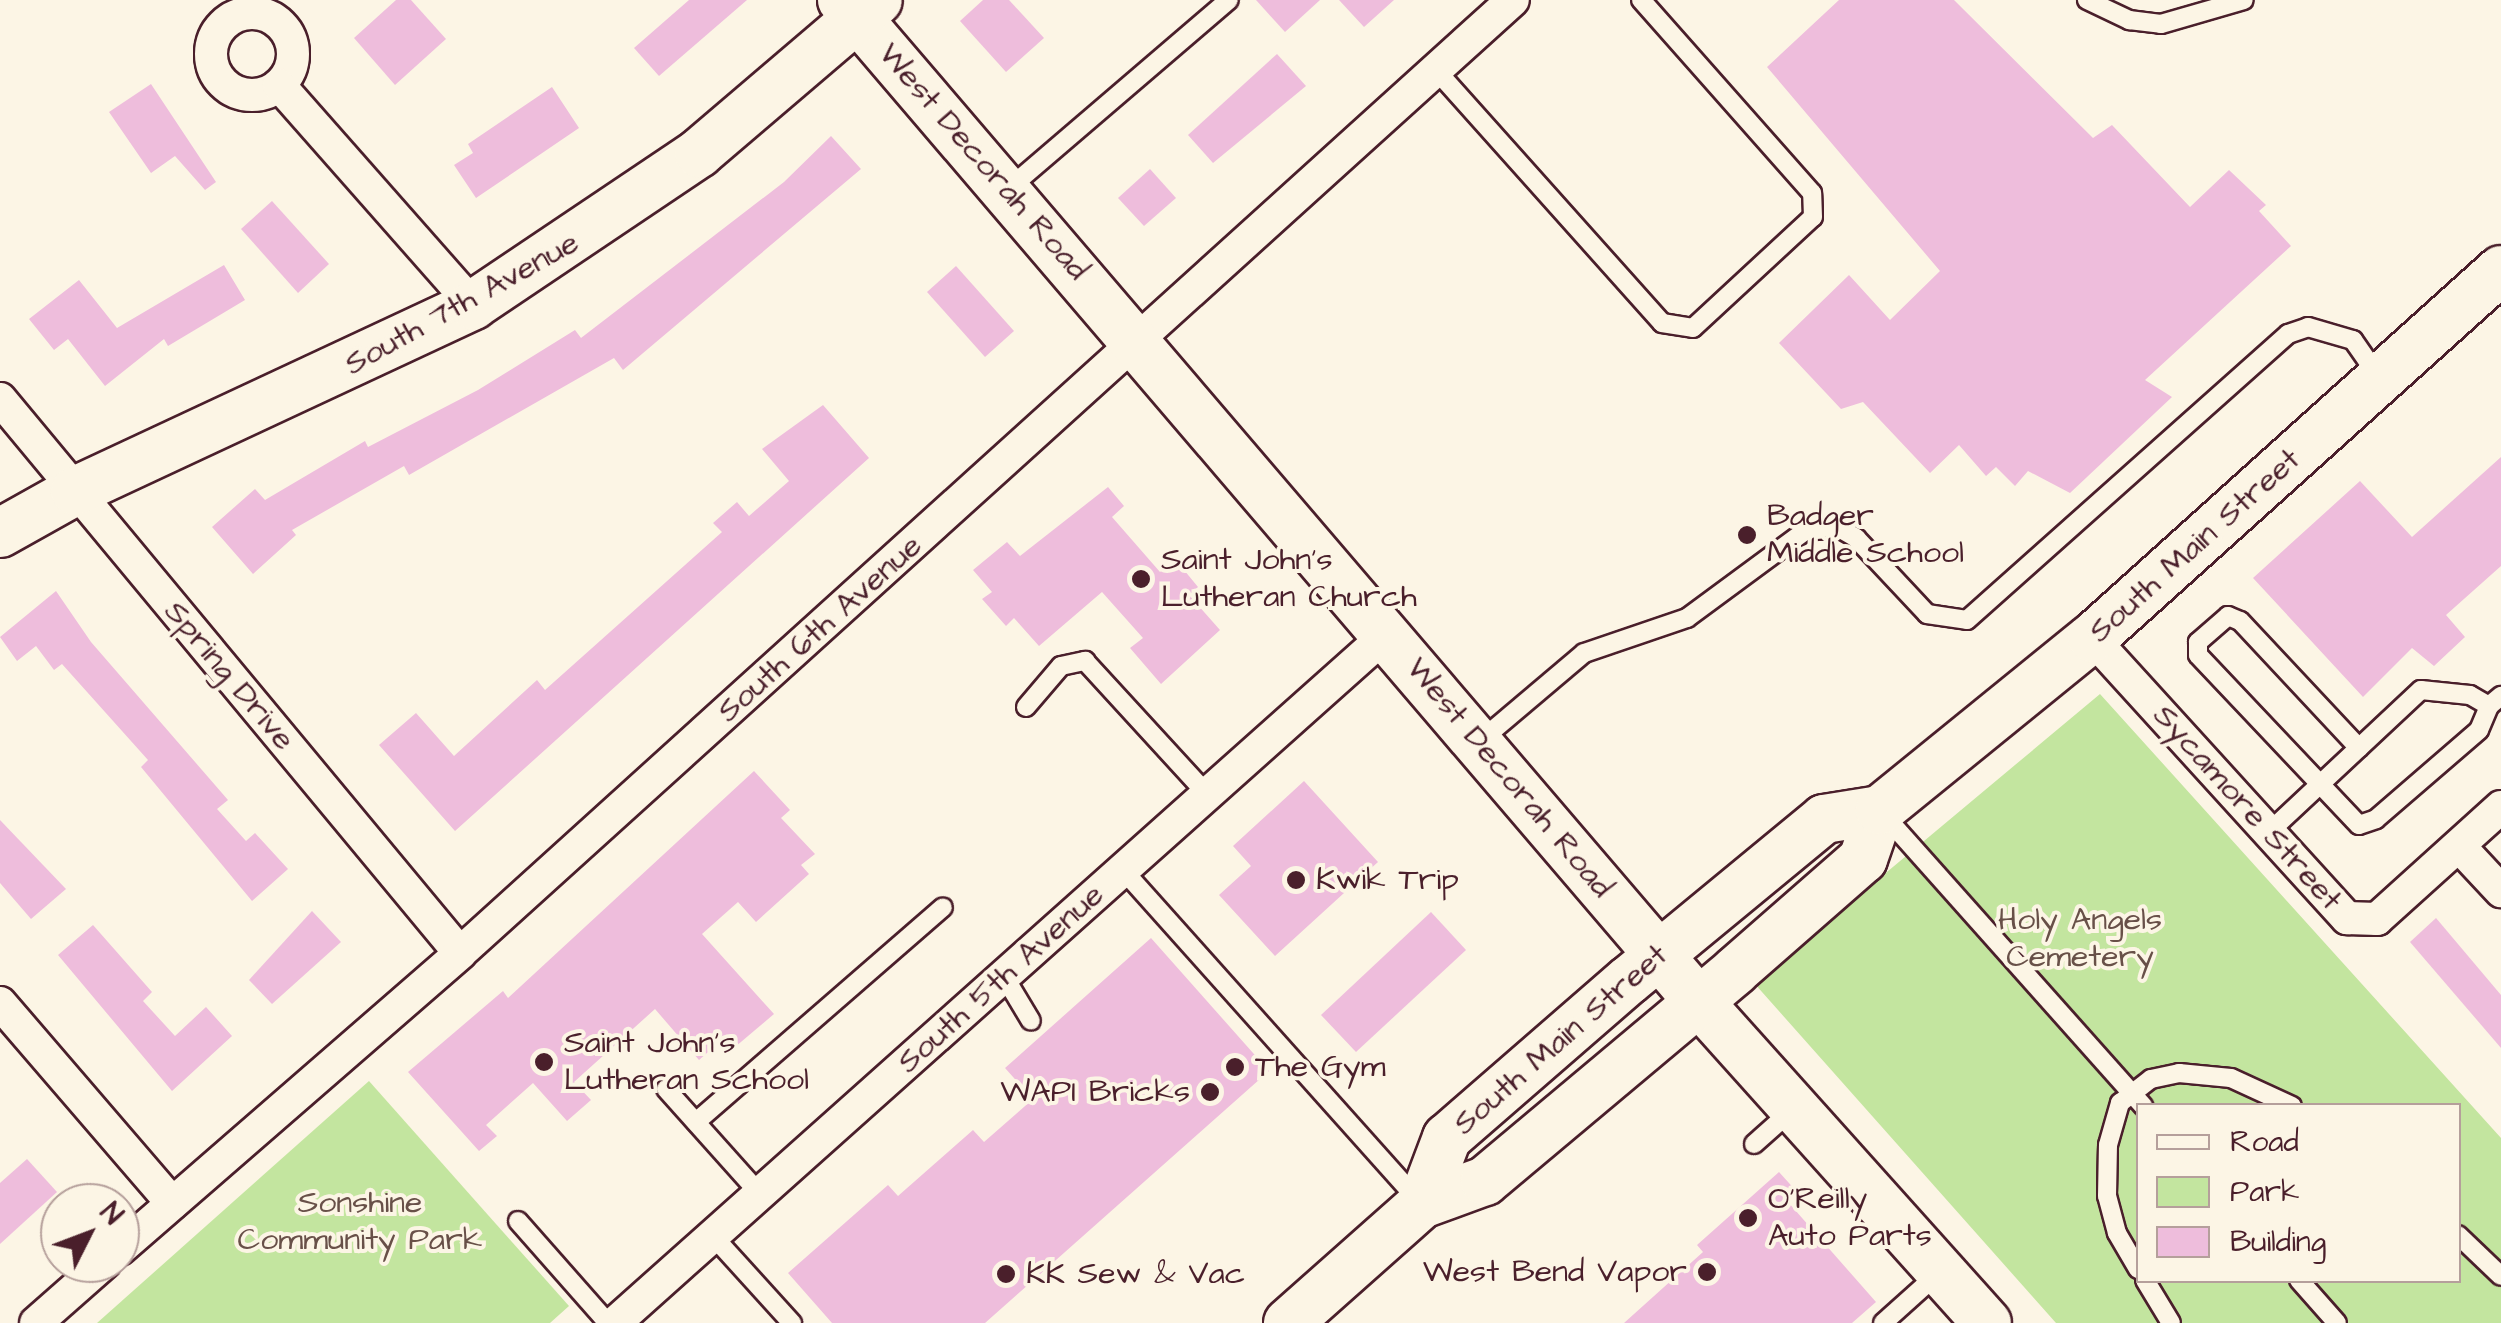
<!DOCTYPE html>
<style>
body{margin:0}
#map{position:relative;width:2501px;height:1323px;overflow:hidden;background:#fcf5e5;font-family:"Architects Daughter",sans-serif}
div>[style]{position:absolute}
.green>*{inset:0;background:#c3e59f}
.building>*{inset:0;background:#eebddc}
.roads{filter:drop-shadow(2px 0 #4a1f2b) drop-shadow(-2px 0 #4a1f2b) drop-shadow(0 2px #4a1f2b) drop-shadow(0 -2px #4a1f2b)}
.lane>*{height:18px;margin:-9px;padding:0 9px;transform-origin:9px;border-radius:9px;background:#fcf5e5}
.street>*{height:32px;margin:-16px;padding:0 16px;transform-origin:16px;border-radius:16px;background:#fcf5e5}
.street>.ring{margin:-16px;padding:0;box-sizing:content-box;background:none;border:32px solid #fcf5e5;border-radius:50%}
.secondary>*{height:48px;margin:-24px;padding:0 24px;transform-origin:24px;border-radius:24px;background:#fcf5e5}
.dots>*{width:28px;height:28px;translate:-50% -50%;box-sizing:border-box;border:5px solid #fcf5e5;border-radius:50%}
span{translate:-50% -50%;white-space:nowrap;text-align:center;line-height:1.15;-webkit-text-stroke:8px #fcf5e5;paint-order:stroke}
.street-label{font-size:32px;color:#4a1f2b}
.poi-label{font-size:32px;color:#4a1f2b}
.left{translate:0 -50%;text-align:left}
.right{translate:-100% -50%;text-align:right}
.park-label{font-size:32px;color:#685048}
.legend{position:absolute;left:2136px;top:1103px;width:325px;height:180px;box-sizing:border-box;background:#fcf5e5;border:2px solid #b59f9b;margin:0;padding:12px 18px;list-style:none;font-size:30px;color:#4a1f2b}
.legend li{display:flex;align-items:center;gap:20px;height:50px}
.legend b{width:50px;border:2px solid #b59f9b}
.north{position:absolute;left:40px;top:1183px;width:100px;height:100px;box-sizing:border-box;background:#fcf5e5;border:2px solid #b59f9b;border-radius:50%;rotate:48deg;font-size:28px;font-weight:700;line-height:40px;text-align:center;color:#4a1f2b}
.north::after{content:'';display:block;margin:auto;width:35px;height:45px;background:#4a1f2b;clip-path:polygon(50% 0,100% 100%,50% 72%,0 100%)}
</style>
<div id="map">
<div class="green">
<i style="clip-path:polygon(evenodd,2100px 694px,2501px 1138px,2501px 1323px,2056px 1323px,1754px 983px,2100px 694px,2138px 1106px,2458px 1106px,2458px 1280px,2138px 1280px,2138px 1106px)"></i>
<i style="clip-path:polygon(369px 1081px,569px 1306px,550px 1323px,97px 1323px)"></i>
</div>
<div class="building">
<i style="clip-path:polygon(396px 0,411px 0,446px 39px,395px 85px,354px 38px)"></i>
<i style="clip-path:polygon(689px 0,747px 0,659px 76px,634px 48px)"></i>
<i style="clip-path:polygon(983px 0,1009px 0,1044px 38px,1006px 72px,960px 21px)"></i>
<i style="clip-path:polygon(1256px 0,1320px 0,1285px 32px)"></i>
<i style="clip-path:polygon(1339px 0,1394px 0,1364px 27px)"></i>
<i style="clip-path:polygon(1839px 0,1954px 0,2093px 138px,2112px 125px,2190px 207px,2229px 170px,2266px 205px,2259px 211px,2291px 246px,2145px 380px,2172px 397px,2070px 493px,2028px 471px,2015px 486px,1996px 467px,1986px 476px,1959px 445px,1930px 473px,1863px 402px,1841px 409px,1779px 343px,1849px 275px,1890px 320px,1940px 271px,1767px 67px)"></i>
<i style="clip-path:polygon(1277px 54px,1306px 86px,1213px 163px,1188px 135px)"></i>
<i style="clip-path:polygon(151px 84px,216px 182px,205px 190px,175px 156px,151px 173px,109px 112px)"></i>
<i style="clip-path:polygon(552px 87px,579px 128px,476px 198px,454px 165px,473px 153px,468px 144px)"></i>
<i style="clip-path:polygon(831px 136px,861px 169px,623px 370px,614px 358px,409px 475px,404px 466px,292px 530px,296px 535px,253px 574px,212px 527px,255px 489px,265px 500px,365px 441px,368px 447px,478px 390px,575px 330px,581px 338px,784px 182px)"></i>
<i style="clip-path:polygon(1150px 169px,1176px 198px,1144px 226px,1118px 198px)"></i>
<i style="clip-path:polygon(272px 201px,329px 264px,298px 293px,241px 229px)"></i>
<i style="clip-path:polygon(224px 265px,245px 300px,168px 346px,164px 339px,105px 386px,68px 339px,54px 350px,29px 319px,79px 280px,117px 328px)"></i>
<i style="clip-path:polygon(956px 266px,1014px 331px,985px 357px,927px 292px)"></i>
<i style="clip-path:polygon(823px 405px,869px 458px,455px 831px,379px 745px,416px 713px,454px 756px,537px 680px,545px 690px,722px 532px,713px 523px,737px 502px,749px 516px,789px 481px,762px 449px)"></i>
<i style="clip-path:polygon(2501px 457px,2501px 566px,2446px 615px,2465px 637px,2434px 666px,2412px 648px,2363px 697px,2253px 578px,2360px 481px,2412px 537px)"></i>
<i style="clip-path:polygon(1108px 487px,1124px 506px,1112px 517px,1160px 572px,1175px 559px,1198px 587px,1189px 595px,1220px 630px,1161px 684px,1130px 648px,1143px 638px,1102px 592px,1039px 646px,1014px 618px,1006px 626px,982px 599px,992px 592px,973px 570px,1007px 542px,1020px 556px)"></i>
<i style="clip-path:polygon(56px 591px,91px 642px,228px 800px,217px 809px,246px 841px,255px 833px,288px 869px,252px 901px,141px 767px,148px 760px,62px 664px,54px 670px,36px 646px,17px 661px,0 637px)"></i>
<i style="clip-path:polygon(754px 771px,790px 810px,781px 818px,815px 854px,801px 865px,809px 874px,756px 922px,738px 902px,702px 934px,774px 1014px,735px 1047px,725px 1037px,699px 1060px,655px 1009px,574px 1082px,591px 1100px,567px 1121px,533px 1083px,486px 1125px,497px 1136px,479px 1151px,408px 1072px,503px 991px,508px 998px)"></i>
<i style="clip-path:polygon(1304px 781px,1378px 862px,1275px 956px,1219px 895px,1251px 866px,1233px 846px)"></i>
<i style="clip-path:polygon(0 820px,66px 889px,31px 919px,0 883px)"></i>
<i style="clip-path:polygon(312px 911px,341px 942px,272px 1004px,249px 980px)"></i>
<i style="clip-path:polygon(1431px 912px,1466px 950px,1356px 1052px,1321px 1015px)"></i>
<i style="clip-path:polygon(2436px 918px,2501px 995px,2501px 1048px,2410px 942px)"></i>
<i style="clip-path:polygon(93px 925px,152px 992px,143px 1001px,175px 1036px,206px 1007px,232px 1036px,172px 1091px,58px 955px)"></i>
<i style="clip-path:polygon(1151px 938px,1269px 1071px,985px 1323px,832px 1323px,788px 1273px,888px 1185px,898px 1196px,973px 1130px,984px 1142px,1033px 1099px,1005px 1068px)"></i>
<i style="clip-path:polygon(27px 1159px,57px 1192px,0 1244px,0 1183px)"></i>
<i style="clip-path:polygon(1779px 1172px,1798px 1193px,1788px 1202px,1876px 1302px,1852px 1323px,1624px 1323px,1703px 1252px,1697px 1245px)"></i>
</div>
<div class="roads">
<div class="lane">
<i style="left:2087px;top:0;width:47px;rotate:25.5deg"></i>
<i style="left:2129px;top:20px;width:32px;rotate:7deg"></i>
<i style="left:2161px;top:24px;width:86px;rotate:-16.1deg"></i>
<i style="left:1436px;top:70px;width:339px;rotate:48.2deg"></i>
<i style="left:1662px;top:323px;width:31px;rotate:9deg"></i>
<i style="left:1693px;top:328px;width:163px;rotate:-42.8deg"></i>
<i style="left:1813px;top:217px;width:24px;rotate:-92deg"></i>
<i style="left:1812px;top:193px;width:258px;rotate:-131.5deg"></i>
<i style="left:1007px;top:190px;width:292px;rotate:-40.6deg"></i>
<i style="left:1026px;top:707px;width:54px;rotate:-49.5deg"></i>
<i style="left:1061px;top:666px;width:25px;rotate:-12deg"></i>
<i style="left:1085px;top:661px;width:182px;rotate:47.5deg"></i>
<i style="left:1480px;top:741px;width:136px;rotate:-40.2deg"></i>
<i style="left:1584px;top:653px;width:109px;rotate:-18.8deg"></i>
<i style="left:1687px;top:618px;width:147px;rotate:-36.4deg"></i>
<i style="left:1805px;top:531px;width:34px;rotate:-5deg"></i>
<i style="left:1839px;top:528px;width:20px;rotate:30deg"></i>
<i style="left:1856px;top:538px;width:104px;rotate:46.9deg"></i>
<i style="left:1927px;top:614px;width:40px;rotate:8.5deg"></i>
<i style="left:1967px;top:620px;width:430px;rotate:-41.7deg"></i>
<i style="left:2288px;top:334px;width:21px;rotate:-19deg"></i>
<i style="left:2308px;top:327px;width:47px;rotate:16.1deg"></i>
<i style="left:2353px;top:340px;width:44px;rotate:55.2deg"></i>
<i style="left:2359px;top:748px;width:174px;rotate:-133.1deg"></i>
<i style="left:2240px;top:621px;width:13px;rotate:-157deg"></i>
<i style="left:2228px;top:616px;width:40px;rotate:139deg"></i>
<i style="left:2198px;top:642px;width:13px;rotate:90deg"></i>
<i style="left:2198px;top:655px;width:234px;rotate:46.6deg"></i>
<i style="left:2359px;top:825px;width:18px;rotate:-19deg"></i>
<i style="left:2376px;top:819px;width:136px;rotate:-40.8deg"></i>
<i style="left:2479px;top:730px;width:26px;rotate:-67deg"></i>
<i style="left:1884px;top:815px;width:390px;rotate:48.3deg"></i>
<i style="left:2269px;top:832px;width:208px;rotate:-43.1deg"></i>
<i style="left:2421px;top:690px;width:49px;rotate:5.8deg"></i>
<i style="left:2470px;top:695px;width:22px;rotate:30deg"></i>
<i style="left:2489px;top:706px;width:16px;rotate:-40deg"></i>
<i style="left:1123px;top:870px;width:443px;rotate:48.2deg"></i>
<i style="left:1004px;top:976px;width:52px;rotate:59deg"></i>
<i style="left:666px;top:1089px;width:141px;rotate:48.2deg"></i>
<i style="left:696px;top:1122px;width:327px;rotate:-41deg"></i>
<i style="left:1754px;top:1144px;width:50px;rotate:-41.7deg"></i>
<i style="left:518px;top:1221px;width:136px;rotate:48.6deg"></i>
<i style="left:2458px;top:1235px;width:59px;rotate:43.6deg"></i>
<i style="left:713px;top:1236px;width:118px;rotate:47.8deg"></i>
<i style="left:2138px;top:1269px;width:42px;rotate:-120.3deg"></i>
<i style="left:2117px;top:1233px;width:38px;rotate:-105deg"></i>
<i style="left:2107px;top:1196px;width:51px;rotate:-88.9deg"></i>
<i style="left:2108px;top:1145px;width:44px;rotate:-74.1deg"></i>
<i style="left:2120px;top:1103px;width:39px;rotate:-38deg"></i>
<i style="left:2151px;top:1079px;width:29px;rotate:-12deg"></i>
<i style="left:2179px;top:1073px;width:52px;rotate:5.5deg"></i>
<i style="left:2231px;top:1078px;width:67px;rotate:24.7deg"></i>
<i style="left:2145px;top:1280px;width:50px;rotate:58.8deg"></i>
<i style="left:2299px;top:1280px;width:57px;rotate:48.5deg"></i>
<i style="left:1883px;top:1323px;width:78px;rotate:-41.9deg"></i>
</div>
<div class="street">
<i class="ring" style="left:211px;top:13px;width:50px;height:50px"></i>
<i style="left:279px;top:85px;width:293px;rotate:48.6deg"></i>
<i style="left:0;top:399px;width:720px;rotate:50.3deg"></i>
<i style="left:2092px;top:638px;width:379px;rotate:47.7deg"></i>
<i style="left:2347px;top:918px;width:30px;rotate:2deg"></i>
<i style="left:2377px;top:919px;width:167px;rotate:-42.1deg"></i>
<i style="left:2459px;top:846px;width:62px;rotate:47deg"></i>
<i style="left:0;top:1003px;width:264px;rotate:49.3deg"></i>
<i style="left:120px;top:1249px;width:451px;rotate:-41deg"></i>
<i style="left:460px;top:953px;width:1420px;rotate:-42.15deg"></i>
<i style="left:36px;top:1323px;width:91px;rotate:-41.4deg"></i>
<i style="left:615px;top:1323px;width:1035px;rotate:-41.75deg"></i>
</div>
<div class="secondary">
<i style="left:842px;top:0;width:1319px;rotate:49.46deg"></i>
<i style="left:1699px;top:1002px;width:431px;rotate:48.1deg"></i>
<i style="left:0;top:533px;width:86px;rotate:-29.2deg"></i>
<i style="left:75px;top:491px;width:439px;rotate:-25deg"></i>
<i style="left:473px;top:305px;width:272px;rotate:-33.9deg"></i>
<i style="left:699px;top:153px;width:235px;rotate:-40.5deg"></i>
<i style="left:1422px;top:1204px;width:71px;rotate:-69.3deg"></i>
<i style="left:1447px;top:1138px;width:241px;rotate:-41deg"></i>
<i style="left:1629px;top:980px;width:253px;rotate:-39.5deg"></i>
<i style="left:1824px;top:819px;width:57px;rotate:-9.1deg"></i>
<i style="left:1288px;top:1323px;width:179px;rotate:-41.6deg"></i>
<i style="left:1422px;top:1204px;width:67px;rotate:-20.1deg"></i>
<i style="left:1485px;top:1181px;width:326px;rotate:-40deg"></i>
<i style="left:1735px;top:971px;width:170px;rotate:-41.2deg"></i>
<i style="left:1863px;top:859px;width:52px;rotate:-70.9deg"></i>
<i style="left:1880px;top:810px;width:273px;rotate:-39.1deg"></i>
<i style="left:2092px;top:638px;width:550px;rotate:-41.98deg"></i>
</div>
</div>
<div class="dots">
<i style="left:1747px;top:535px;background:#4a1f2b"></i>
<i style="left:1141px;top:579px;background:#4a1f2b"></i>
<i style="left:1296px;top:880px;background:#4a1f2b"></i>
<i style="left:544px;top:1062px;background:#4a1f2b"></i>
<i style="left:1235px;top:1067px;background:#4a1f2b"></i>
<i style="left:1210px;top:1092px;background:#4a1f2b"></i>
<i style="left:1748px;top:1218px;background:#4a1f2b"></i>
<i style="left:1707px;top:1272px;background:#4a1f2b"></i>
<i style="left:1006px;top:1274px;background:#4a1f2b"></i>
</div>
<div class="street-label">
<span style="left:983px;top:162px;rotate:49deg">West Decorah Road</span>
<span style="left:462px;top:304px;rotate:-29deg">South 7th Avenue</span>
<span style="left:2195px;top:546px;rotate:-42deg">South Main Street</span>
<span style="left:820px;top:629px;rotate:-42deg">South 6th Avenue</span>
<span style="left:229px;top:676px;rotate:50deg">Spring Drive</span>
<span style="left:1509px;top:778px;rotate:50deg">West Decorah Road</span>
<span style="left:2247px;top:808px;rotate:48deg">Sycamore Street</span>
<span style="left:1001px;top:979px;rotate:-42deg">South 5th Avenue</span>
<span style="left:1561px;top:1040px;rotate:-41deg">South Main Street</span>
</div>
<div class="poi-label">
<span class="left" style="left:1767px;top:535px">Badger<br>Middle School</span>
<span class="left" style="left:1161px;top:579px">Saint John's<br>Lutheran Church</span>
<span class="left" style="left:1316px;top:880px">Kwik Trip</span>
<span class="left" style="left:564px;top:1062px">Saint John's<br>Lutheran School</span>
<span class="left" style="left:1255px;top:1067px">The Gym</span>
<span class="right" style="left:1190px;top:1092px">WAPI Bricks</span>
<span class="left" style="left:1768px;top:1218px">O'Reilly<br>Auto Parts</span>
<span class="right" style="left:1687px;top:1272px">West Bend Vapor</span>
<span class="left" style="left:1026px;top:1274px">KK Sew &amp; Vac</span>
</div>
<div class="park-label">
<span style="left:2080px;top:939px">Holy Angels<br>Cemetery</span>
<span style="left:360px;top:1222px">Sonshine<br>Community Park</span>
</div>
<ul class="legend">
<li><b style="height:12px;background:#fcf5e5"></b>Road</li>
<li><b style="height:28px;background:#c3e59f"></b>Park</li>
<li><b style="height:28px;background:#eebddc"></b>Building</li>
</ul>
<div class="north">N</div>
</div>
